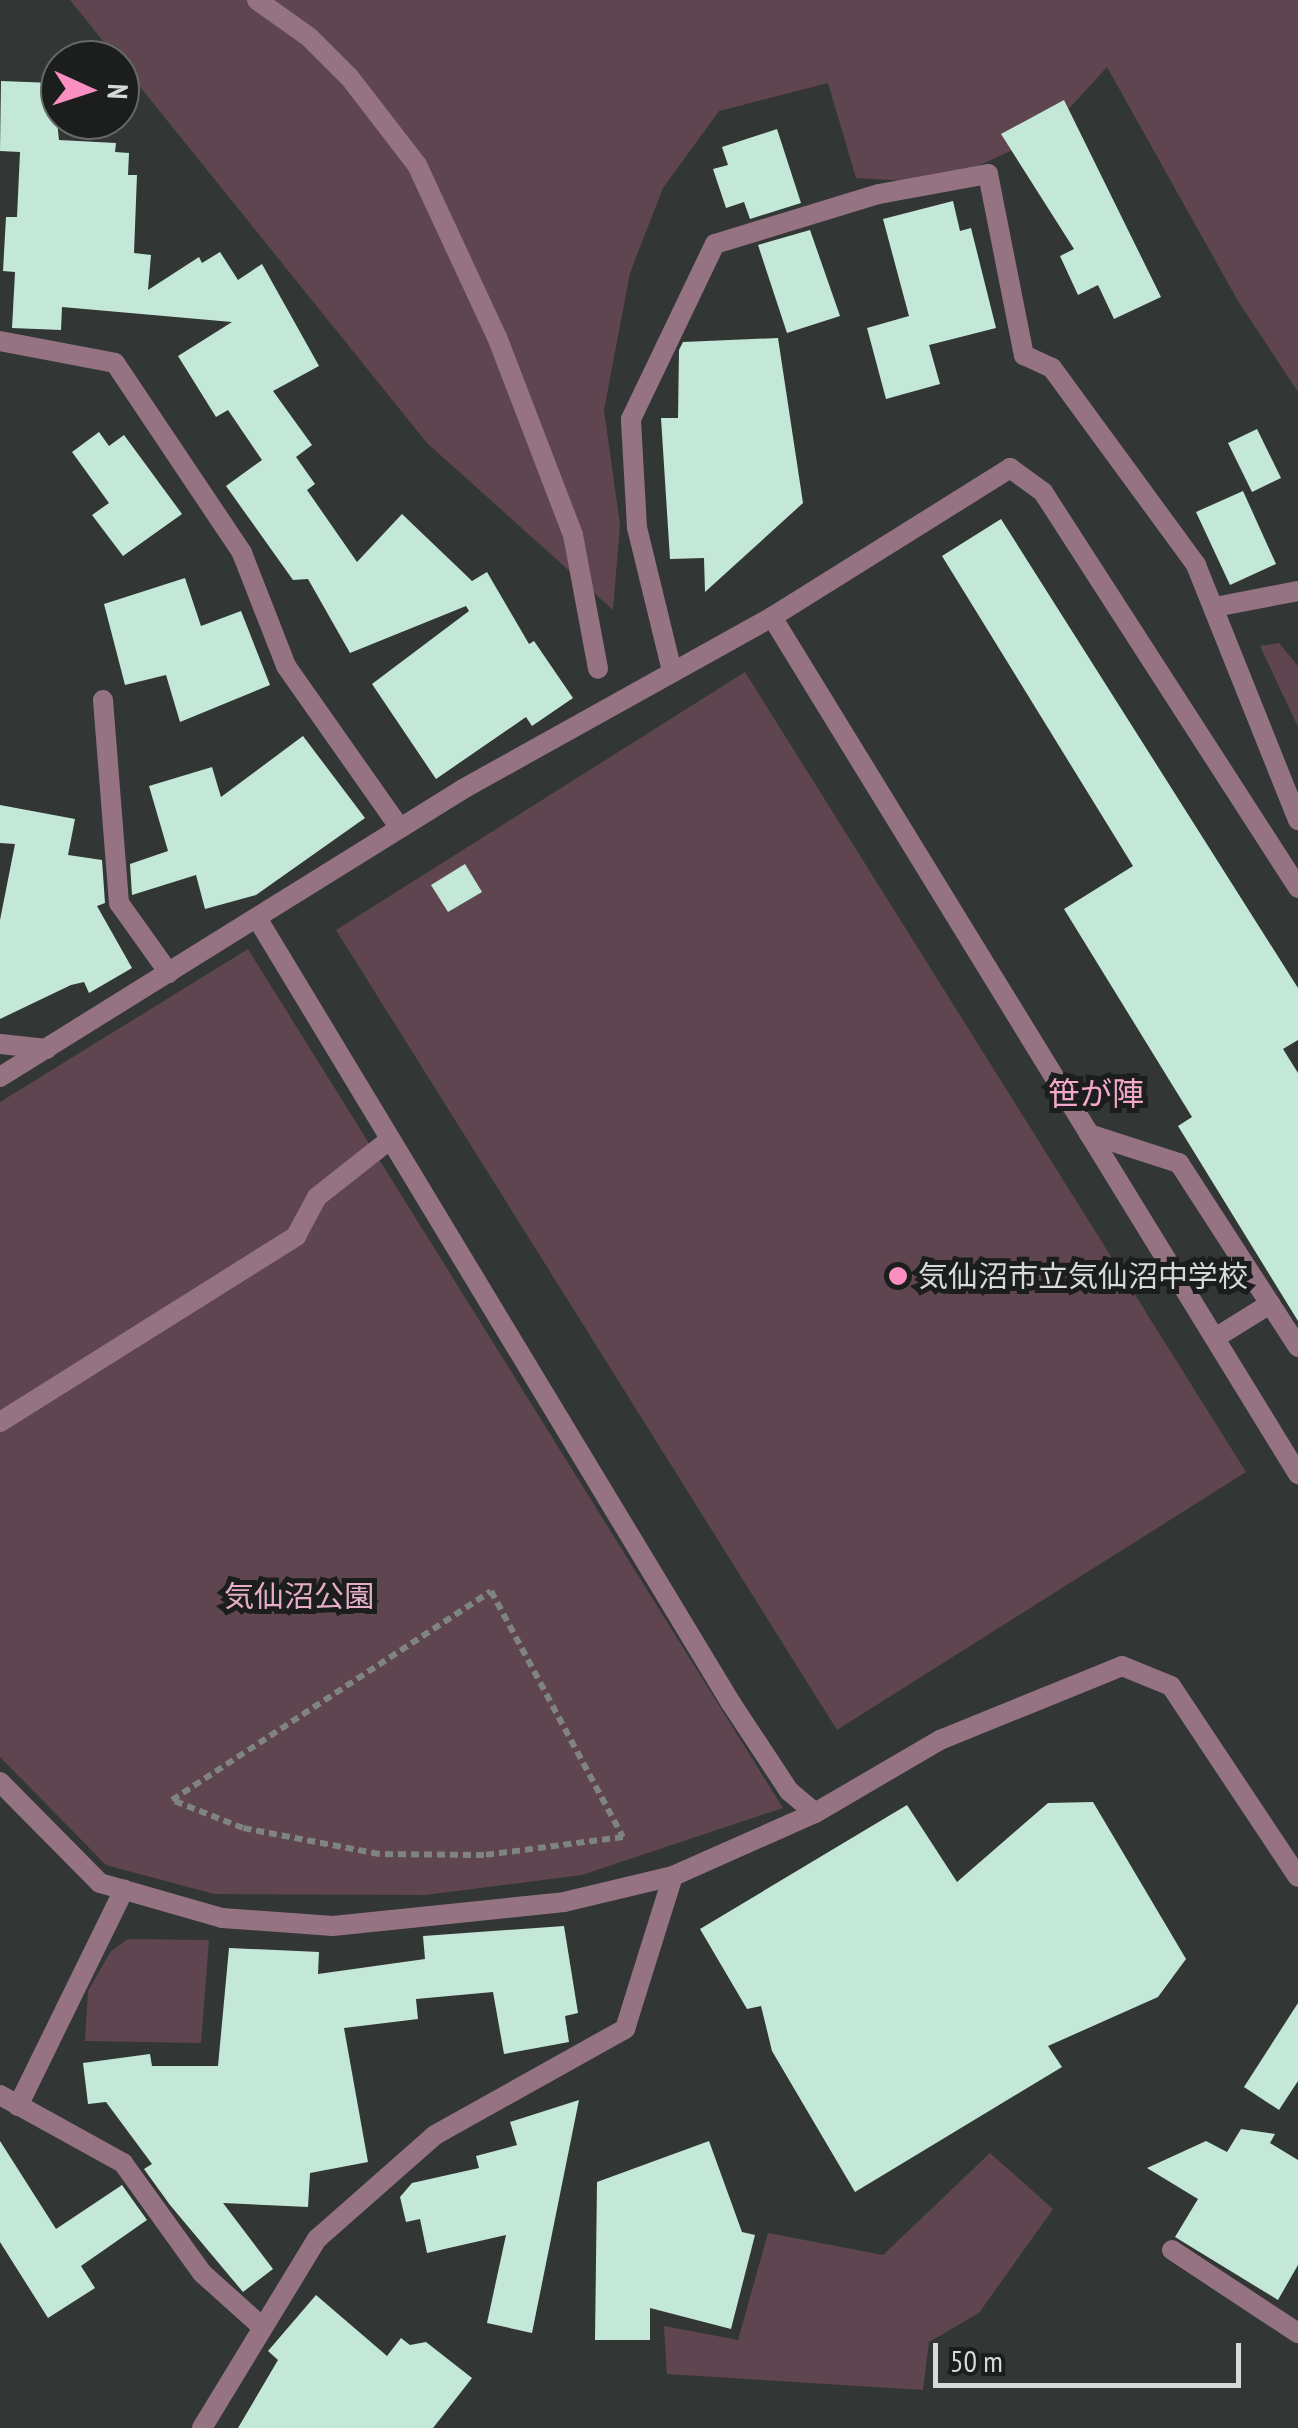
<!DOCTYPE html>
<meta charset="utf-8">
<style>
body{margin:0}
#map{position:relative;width:1298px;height:2428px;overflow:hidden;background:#323735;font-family:"PT Sans Narrow","Noto Sans JP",sans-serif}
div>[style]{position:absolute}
.green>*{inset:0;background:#5e4550}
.building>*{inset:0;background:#c4e8d7}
.path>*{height:6px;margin-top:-3px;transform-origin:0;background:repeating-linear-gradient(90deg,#7f8381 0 8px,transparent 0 13px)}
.lane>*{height:20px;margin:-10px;padding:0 10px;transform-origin:10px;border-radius:10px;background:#967382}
.street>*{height:20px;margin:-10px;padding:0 10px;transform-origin:10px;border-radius:10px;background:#967382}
.dots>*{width:28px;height:28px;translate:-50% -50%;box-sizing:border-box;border:5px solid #1b1e1d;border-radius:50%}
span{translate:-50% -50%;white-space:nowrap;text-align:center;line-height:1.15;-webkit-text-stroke:10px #1b1e1d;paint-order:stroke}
.poi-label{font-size:30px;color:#d7dad8}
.left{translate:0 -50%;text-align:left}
.park-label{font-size:30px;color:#e7adc6}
.neighbourhood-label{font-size:32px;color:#f4a7c9}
.north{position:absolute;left:40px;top:40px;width:100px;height:100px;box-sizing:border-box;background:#1b1e1d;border:2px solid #666968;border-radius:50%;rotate:93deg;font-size:28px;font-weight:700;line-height:40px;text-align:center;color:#d7dad8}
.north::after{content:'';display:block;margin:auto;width:35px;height:45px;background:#fc8fc2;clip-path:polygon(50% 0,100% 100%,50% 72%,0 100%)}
.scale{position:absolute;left:933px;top:2343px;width:308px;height:45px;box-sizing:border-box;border:5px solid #d7dad8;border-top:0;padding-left:12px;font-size:30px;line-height:35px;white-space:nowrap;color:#d7dad8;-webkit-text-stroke:8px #1b1e1d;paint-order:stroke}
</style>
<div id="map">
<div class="green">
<i style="clip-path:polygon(70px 0,1298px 0,1298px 392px,1238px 301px,1107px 67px,1044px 136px,940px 183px,856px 178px,828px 83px,719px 111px,663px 188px,630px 273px,604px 410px,620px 525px,613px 610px,427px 443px)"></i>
<i style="clip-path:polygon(1279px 643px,1298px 666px,1298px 727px,1260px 646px)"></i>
<i style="clip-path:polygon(745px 672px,1246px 1472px,837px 1730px,336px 930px)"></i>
<i style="clip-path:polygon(248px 949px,783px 1808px,582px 1875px,425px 1895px,214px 1894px,106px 1865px,0 1757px,0 1102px)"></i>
<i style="clip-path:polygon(128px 1939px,209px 1940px,201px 2043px,85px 2041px,88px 1991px,111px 1951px)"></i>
<i style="clip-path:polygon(990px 2153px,1053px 2209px,979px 2313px,929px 2342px,923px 2390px,667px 2374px,664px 2326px,738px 2340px,768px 2233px,883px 2255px)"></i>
</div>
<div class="building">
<i style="clip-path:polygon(1px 81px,53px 83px,59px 140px,116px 143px,115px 152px,129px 153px,128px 175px,137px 175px,134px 253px,151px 255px,148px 290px,199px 257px,202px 263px,220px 252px,238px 280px,262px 264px,319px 366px,273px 391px,312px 445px,296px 457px,315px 484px,307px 490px,357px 562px,402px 514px,472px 581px,487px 572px,529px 644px,534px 641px,573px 698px,532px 726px,526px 717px,436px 779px,372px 684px,469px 611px,466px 606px,350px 653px,308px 579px,293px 580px,226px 486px,262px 460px,228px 410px,216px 417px,178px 356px,232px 322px,62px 307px,61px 330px,12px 328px,15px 272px,3px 271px,6px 217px,17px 217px,20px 152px,0 151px)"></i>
<i style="clip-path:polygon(1064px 100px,1161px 297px,1114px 319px,1098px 285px,1078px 295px,1060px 256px,1074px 249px,1001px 134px)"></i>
<i style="clip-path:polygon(777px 129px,801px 203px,750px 219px,744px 202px,726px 208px,713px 169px,728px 165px,722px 147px)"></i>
<i style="clip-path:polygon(953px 201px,960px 231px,971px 228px,996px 328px,929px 345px,940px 384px,886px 399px,867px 328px,909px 316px,883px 219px)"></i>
<i style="clip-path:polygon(810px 230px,840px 316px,787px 333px,758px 245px)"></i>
<i style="clip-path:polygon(778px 338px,803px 503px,705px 592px,704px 558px,670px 559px,661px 418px,678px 418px,679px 350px,683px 342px)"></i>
<i style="clip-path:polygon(1257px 429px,1281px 478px,1252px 492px,1228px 443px)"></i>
<i style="clip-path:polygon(99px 432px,109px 446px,124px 435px,182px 514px,123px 556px,92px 515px,109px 503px,72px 452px)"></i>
<i style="clip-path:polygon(1243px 491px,1276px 564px,1230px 585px,1196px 512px)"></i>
<i style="clip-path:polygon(1001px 519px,1298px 988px,1298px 1040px,1283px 1049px,1298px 1073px,1298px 1321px,1178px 1126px,1192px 1117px,1064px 909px,1133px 866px,942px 556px)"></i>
<i style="clip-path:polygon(185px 578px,201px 626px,241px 611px,270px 685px,180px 722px,166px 675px,125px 685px,104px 604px)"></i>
<i style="clip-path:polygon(303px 736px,365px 818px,256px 895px,205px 909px,196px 875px,132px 895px,130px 864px,168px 851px,149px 786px,212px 767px,221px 797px)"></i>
<i style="clip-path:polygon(0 805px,75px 819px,68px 855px,102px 860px,105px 903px,97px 906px,132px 968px,89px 993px,84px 982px,71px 985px,0 1019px,0 920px,15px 844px,0 843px)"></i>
<i style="clip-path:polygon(465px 864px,482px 892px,448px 912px,431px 885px)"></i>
<i style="clip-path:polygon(1093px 1802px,1186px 1959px,1158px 1997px,1048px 2046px,1062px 2067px,855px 2192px,772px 2051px,761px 2006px,747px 2009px,700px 1929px,907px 1805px,957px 1882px,1048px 1803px)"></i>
<i style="clip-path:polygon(564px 1926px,578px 2013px,565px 2016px,569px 2042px,504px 2054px,493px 1992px,416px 1999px,418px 2019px,344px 2028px,368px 2162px,310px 2173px,308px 2207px,223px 2203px,273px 2269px,243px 2292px,170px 2205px,144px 2169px,152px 2164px,106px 2102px,88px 2104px,83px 2063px,150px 2054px,152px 2066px,218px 2066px,229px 1948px,319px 1952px,318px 1974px,425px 1959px,423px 1936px)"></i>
<i style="clip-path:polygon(1298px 2003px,1298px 2081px,1279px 2110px,1244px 2087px)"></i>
<i style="clip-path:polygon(579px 2100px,532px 2333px,487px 2323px,506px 2235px,427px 2253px,420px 2219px,406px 2222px,400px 2197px,412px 2183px,479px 2168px,476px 2156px,517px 2145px,510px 2122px)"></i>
<i style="clip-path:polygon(1241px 2129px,1275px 2134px,1270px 2143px,1298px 2160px,1298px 2265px,1278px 2300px,1175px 2237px,1198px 2199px,1147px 2168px,1206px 2141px,1227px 2152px)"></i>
<i style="clip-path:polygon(0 2141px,56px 2229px,122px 2185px,147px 2220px,81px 2266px,95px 2288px,48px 2318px,0 2242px)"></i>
<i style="clip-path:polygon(709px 2141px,742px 2232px,755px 2235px,731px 2329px,650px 2308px,650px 2340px,595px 2340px,597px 2182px)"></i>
<i style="clip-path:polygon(316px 2295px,387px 2356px,401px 2338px,410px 2345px,426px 2342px,472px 2378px,433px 2428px,238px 2428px,278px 2360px,268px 2351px)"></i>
</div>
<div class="path">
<i style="left:491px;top:1591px;width:279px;rotate:61.8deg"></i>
<i style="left:623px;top:1837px;width:140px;rotate:172.6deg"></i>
<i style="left:484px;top:1855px;width:105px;rotate:-179.5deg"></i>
<i style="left:379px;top:1854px;width:138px;rotate:-169.2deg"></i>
<i style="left:243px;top:1828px;width:76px;rotate:-158.5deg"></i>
<i style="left:172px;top:1800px;width:381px;rotate:-33.2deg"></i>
</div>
<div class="lane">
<i style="left:772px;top:617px;width:1006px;rotate:58.46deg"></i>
<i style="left:1089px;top:1134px;width:95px;rotate:17.9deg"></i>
<i style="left:1179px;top:1163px;width:219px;rotate:57.1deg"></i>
<i style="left:1215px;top:1338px;width:65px;rotate:-31.7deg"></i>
</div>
<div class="street">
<i style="left:257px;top:0;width:64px;rotate:35.4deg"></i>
<i style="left:309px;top:37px;width:58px;rotate:45deg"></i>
<i style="left:350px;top:78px;width:110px;rotate:52.4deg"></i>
<i style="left:417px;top:165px;width:190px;rotate:65.1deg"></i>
<i style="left:497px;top:337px;width:212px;rotate:69deg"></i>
<i style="left:573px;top:535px;width:136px;rotate:79.4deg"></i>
<i style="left:0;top:341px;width:117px;rotate:10.8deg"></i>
<i style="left:115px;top:363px;width:229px;rotate:56.2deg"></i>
<i style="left:242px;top:553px;width:121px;rotate:68.7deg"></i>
<i style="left:286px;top:666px;width:198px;rotate:54.9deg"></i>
<i style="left:1215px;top:607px;width:85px;rotate:-10.9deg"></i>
<i style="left:671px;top:667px;width:143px;rotate:-103.7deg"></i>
<i style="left:637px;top:528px;width:109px;rotate:-93.2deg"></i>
<i style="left:631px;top:419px;width:194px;rotate:-64.4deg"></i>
<i style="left:715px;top:244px;width:171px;rotate:-17deg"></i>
<i style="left:879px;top:194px;width:111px;rotate:-10.4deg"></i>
<i style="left:988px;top:174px;width:185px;rotate:78.8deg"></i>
<i style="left:1024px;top:355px;width:31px;rotate:25deg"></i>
<i style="left:1052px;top:368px;width:244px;rotate:53.8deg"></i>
<i style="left:1196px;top:565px;width:275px;rotate:68.2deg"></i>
<i style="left:103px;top:700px;width:204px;rotate:85.5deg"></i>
<i style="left:119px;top:903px;width:86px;rotate:54.5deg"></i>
<i style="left:257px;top:918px;width:917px;rotate:58.88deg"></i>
<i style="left:731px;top:1703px;width:105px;rotate:56.6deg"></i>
<i style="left:789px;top:1791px;width:34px;rotate:40deg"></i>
<i style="left:0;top:1044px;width:47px;rotate:6.1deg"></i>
<i style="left:0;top:1077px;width:545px;rotate:-31.88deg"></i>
<i style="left:463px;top:789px;width:354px;rotate:-29.1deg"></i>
<i style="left:772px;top:617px;width:281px;rotate:-32deg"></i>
<i style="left:1010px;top:468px;width:41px;rotate:36deg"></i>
<i style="left:1043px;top:492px;width:471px;rotate:57.2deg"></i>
<i style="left:0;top:1422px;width:350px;rotate:-32.1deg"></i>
<i style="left:296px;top:1236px;width:44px;rotate:-61.7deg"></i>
<i style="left:317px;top:1197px;width:89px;rotate:-38.2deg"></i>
<i style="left:0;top:1782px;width:142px;rotate:45.3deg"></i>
<i style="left:100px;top:1883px;width:127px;rotate:16deg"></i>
<i style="left:222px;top:1918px;width:111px;rotate:4.1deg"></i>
<i style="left:333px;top:1926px;width:232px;rotate:-5.9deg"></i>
<i style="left:564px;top:1902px;width:112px;rotate:-13.4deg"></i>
<i style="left:673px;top:1876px;width:155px;rotate:-23.9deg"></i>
<i style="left:815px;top:1813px;width:145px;rotate:-30.3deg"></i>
<i style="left:940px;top:1740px;width:196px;rotate:-22.1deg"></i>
<i style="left:1122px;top:1666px;width:53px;rotate:22.2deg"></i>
<i style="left:1171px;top:1686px;width:229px;rotate:56.4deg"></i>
<i style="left:0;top:2095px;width:141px;rotate:28.9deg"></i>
<i style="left:123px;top:2163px;width:135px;rotate:54.3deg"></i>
<i style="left:202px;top:2273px;width:79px;rotate:41.9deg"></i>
<i style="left:18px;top:2106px;width:241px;rotate:-63.9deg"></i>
<i style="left:1172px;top:2250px;width:151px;rotate:33.4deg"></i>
<i style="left:202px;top:2428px;width:221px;rotate:-58.7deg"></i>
<i style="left:317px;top:2239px;width:157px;rotate:-41.4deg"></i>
<i style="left:435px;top:2135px;width:218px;rotate:-29.2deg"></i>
<i style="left:625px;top:2029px;width:160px;rotate:-72.6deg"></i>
</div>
<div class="dots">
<i style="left:898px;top:1276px;background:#fc8fc2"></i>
</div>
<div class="poi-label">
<span class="left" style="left:918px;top:1276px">気仙沼市立気仙沼中学校</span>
</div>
<div class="park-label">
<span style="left:299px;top:1596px">気仙沼公園</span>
</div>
<div class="neighbourhood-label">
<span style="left:1096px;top:1093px">笹が陣</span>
</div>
<div class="north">N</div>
<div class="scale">50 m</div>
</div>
